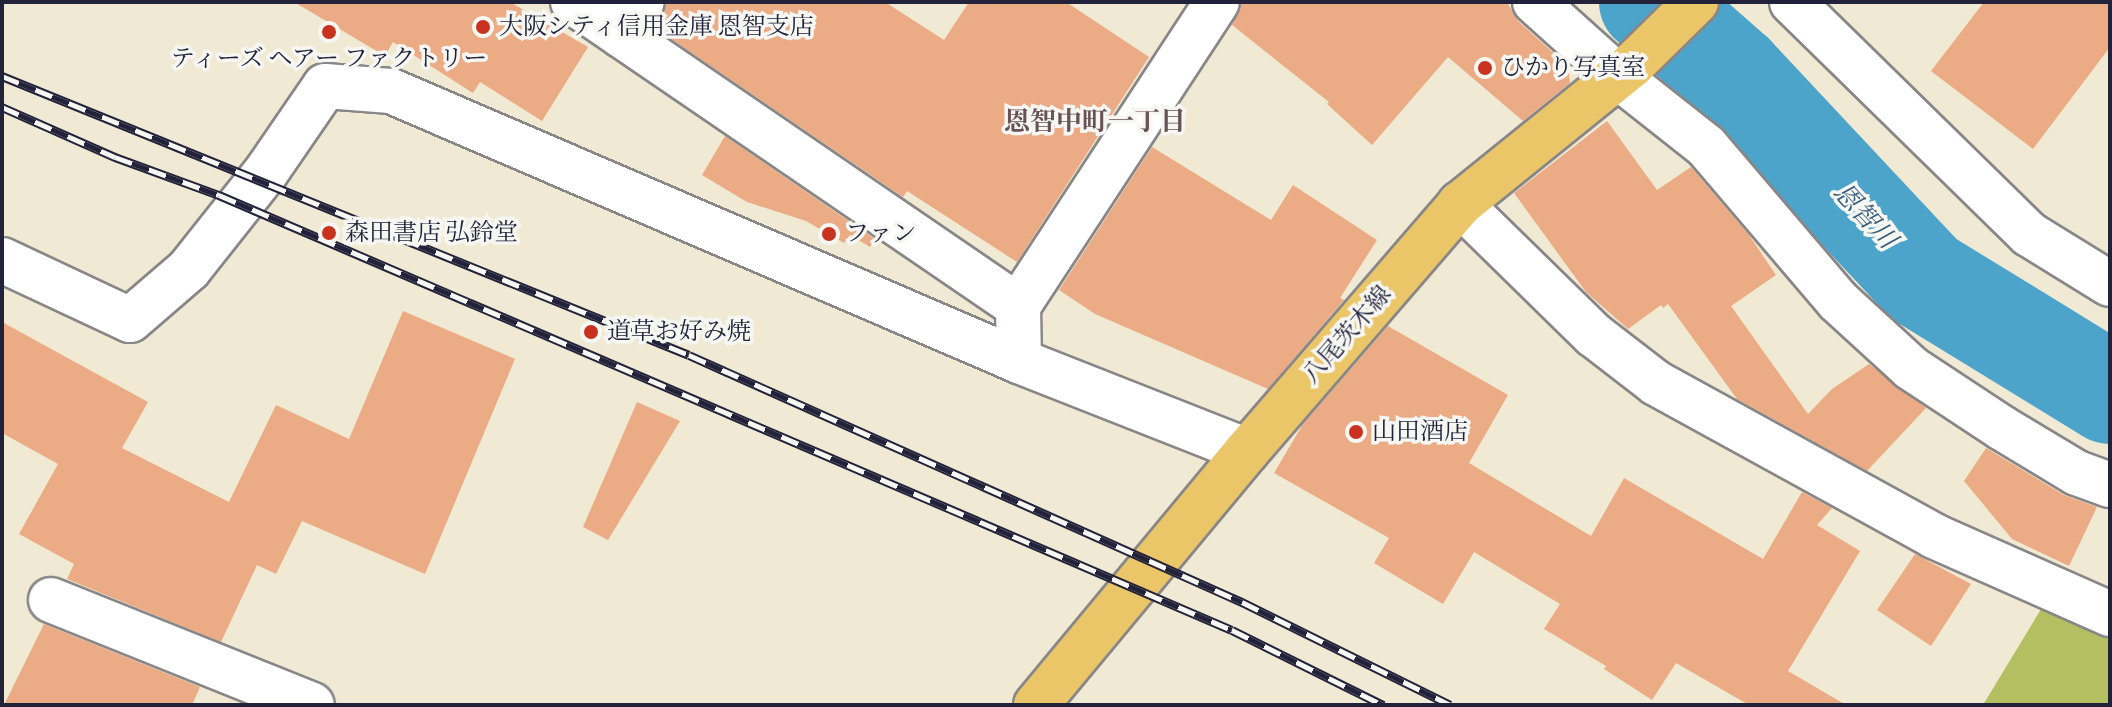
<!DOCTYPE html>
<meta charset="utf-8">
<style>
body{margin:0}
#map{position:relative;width:2112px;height:707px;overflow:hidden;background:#f0ead4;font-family:Alegreya,"Noto Serif JP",serif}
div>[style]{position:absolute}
.green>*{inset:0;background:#b3bf61}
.river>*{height:102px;margin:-51px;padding:0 51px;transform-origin:51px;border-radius:51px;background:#4da4ca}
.building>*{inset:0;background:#ebab84}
.roads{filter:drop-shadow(2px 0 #898688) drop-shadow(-2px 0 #898688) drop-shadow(0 2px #898688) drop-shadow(0 -2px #898688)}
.minor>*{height:44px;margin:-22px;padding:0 22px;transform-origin:22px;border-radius:22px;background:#fff}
.tertiary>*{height:44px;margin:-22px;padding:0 22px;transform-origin:22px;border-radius:22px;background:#fff}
.primary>*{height:44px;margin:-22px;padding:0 22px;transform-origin:22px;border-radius:22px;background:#ebc669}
.rail>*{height:9px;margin-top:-4.5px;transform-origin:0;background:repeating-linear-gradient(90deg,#f6f6f2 0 18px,#22223b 0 36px);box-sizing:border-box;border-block:2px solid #22223b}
.dots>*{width:22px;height:22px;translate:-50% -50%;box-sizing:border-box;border:4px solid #f6f6f2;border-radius:50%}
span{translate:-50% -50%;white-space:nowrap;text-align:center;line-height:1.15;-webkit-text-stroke:7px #f6f6f2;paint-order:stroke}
.poi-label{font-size:24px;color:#22223b}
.left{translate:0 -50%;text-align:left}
.street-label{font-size:24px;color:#22223b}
.neighbourhood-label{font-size:26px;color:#685255;font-weight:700}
.water-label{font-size:26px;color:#355c7b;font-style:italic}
.frame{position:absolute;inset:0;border:4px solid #22223b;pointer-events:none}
</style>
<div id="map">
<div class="green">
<i style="clip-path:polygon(2046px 601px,2110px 640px,2110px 705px,1983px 705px)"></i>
</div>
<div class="river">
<i style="left:1650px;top:2px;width:111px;rotate:41.3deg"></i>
<i style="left:1733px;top:75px;width:279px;rotate:46.9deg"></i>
<i style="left:1924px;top:279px;width:218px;rotate:31.5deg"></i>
</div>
<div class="building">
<i style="clip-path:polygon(294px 2px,510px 2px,588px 47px,542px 121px,480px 82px,473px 93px,393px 42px,385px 56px)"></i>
<i style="clip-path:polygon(667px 2px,885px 2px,944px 40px,969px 2px,1066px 2px,1149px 57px,1017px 262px,907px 191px,903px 197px,655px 28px)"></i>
<i style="clip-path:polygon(1242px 2px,1507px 2px,1518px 21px,1568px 66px,1570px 83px,1523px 121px,1448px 57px,1372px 145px,1327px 104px,1329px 102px,1232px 25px)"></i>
<i style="clip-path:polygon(1984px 2px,2110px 2px,2110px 47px,2033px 149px,1931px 71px)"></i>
<i style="clip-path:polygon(1607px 121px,1657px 190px,1691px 167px,1749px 235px,1776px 275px,1731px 306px,1808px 414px,1832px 389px,1869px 364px,1926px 408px,1867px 471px,1737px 399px,1668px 304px,1663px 308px,1661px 305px,1628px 329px,1586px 292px,1514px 193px)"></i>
<i style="clip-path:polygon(725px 136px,875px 239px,870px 247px,850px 235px,844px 243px,806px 221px,747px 202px,702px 175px)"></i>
<i style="clip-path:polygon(1152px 147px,1271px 220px,1293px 185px,1377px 240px,1340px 298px,1344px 300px,1268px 389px,1095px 314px,1059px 290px)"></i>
<i style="clip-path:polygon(403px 311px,515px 359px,425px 574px,302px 521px,276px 574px,257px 565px,221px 642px,67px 579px,74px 564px,19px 534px,58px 464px,2px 433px,2px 322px,148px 402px,122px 448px,229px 502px,276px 405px,349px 439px)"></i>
<i style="clip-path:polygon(1388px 326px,1508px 395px,1469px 463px,1591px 536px,1624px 478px,1763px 559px,1802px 492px,1832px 508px,1817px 525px,1860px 551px,1788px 671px,1846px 705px,1749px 705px,1676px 663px,1652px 700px,1604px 669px,1606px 666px,1544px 629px,1560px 604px,1474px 552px,1443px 604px,1374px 563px,1389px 538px,1274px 473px,1303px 424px)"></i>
<i style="clip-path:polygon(637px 402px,680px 421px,608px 540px,583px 527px)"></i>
<i style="clip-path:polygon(1986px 448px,2064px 495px,2097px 507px,2069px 566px,2012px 539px,1964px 481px)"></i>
<i style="clip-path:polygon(1915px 554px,1971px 584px,1931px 646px,1877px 610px)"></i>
<i style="clip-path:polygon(44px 624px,200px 687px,192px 705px,4px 705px)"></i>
</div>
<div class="roads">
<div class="minor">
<i style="left:573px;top:2px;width:539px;rotate:34.34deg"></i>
<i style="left:1018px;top:306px;width:55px;rotate:89deg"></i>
<i style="left:1535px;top:2px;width:109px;rotate:42deg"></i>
<i style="left:1616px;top:75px;width:115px;rotate:38.3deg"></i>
<i style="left:1706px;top:146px;width:204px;rotate:49.6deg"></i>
<i style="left:1838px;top:301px;width:99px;rotate:42.5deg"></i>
<i style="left:1911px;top:368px;width:109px;rotate:33.4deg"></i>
<i style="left:2002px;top:428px;width:87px;rotate:31deg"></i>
<i style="left:2077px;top:473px;width:35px;rotate:20deg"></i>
<i style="left:1792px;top:2px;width:332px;rotate:44.4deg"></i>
<i style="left:2029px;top:234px;width:95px;rotate:31.7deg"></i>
<i style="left:621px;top:35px;width:39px;rotate:-58deg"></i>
<i style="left:1460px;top:204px;width:187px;rotate:44.4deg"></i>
<i style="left:1594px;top:335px;width:78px;rotate:37.7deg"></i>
<i style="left:1656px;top:383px;width:317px;rotate:28.8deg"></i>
<i style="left:1934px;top:536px;width:193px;rotate:23.9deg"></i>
<i style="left:2px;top:260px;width:141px;rotate:25.1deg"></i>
<i style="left:1018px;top:306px;width:363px;rotate:-56.8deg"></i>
<i style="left:51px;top:600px;width:281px;rotate:21.9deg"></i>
</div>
<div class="tertiary">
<i style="left:130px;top:320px;width:78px;rotate:-40.8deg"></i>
<i style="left:189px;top:269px;width:124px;rotate:-51.6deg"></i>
<i style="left:266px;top:172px;width:104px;rotate:-55.5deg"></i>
<i style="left:325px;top:86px;width:66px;rotate:4.3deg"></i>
<i style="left:391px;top:91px;width:684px;rotate:23.26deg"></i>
<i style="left:1019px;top:361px;width:245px;rotate:21.5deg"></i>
</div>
<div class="primary">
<i style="left:1036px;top:705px;width:330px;rotate:-50.3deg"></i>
<i style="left:1247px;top:451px;width:326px;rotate:-49.2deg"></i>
<i style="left:1460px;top:204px;width:221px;rotate:-38.9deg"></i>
<i style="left:1632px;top:65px;width:90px;rotate:-44.5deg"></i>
</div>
</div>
<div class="rail">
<i style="left:2px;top:76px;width:741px;rotate:22.1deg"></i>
<i style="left:689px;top:355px;width:606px;rotate:24.07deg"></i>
<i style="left:1242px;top:602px;width:232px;rotate:26.3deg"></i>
<i style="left:2px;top:107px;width:124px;rotate:23.9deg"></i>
<i style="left:115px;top:157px;width:111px;rotate:20.1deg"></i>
<i style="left:219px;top:195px;width:1102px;rotate:23.24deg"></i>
<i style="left:1232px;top:630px;width:169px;rotate:26.4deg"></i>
</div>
<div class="dots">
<i style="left:483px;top:27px;background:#c8321e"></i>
<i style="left:329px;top:32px;background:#c8321e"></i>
<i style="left:1485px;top:68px;background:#c8321e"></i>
<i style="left:329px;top:233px;background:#c8321e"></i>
<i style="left:829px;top:234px;background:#c8321e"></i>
<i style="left:591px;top:332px;background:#c8321e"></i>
<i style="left:1356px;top:432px;background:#c8321e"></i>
</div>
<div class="poi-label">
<span class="left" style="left:499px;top:27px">大阪シティ信用金庫 恩智支店</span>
<span style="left:329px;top:59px">ティーズ ヘアー ファクトリー</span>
<span class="left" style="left:1501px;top:68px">ひかり写真室</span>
<span class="left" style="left:345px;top:233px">森田書店 弘鈴堂</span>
<span class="left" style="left:845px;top:234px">ファン</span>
<span class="left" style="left:607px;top:332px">道草お好み焼</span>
<span class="left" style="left:1372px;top:432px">山田酒店</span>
</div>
<div class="street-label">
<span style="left:1347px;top:335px;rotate:-49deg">八尾茨木線</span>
</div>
<div class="neighbourhood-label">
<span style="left:1095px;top:122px">恩智中町一丁目</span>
</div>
<div class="water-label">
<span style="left:1865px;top:216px;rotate:47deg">恩智川</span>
</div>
<div class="frame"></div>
</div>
